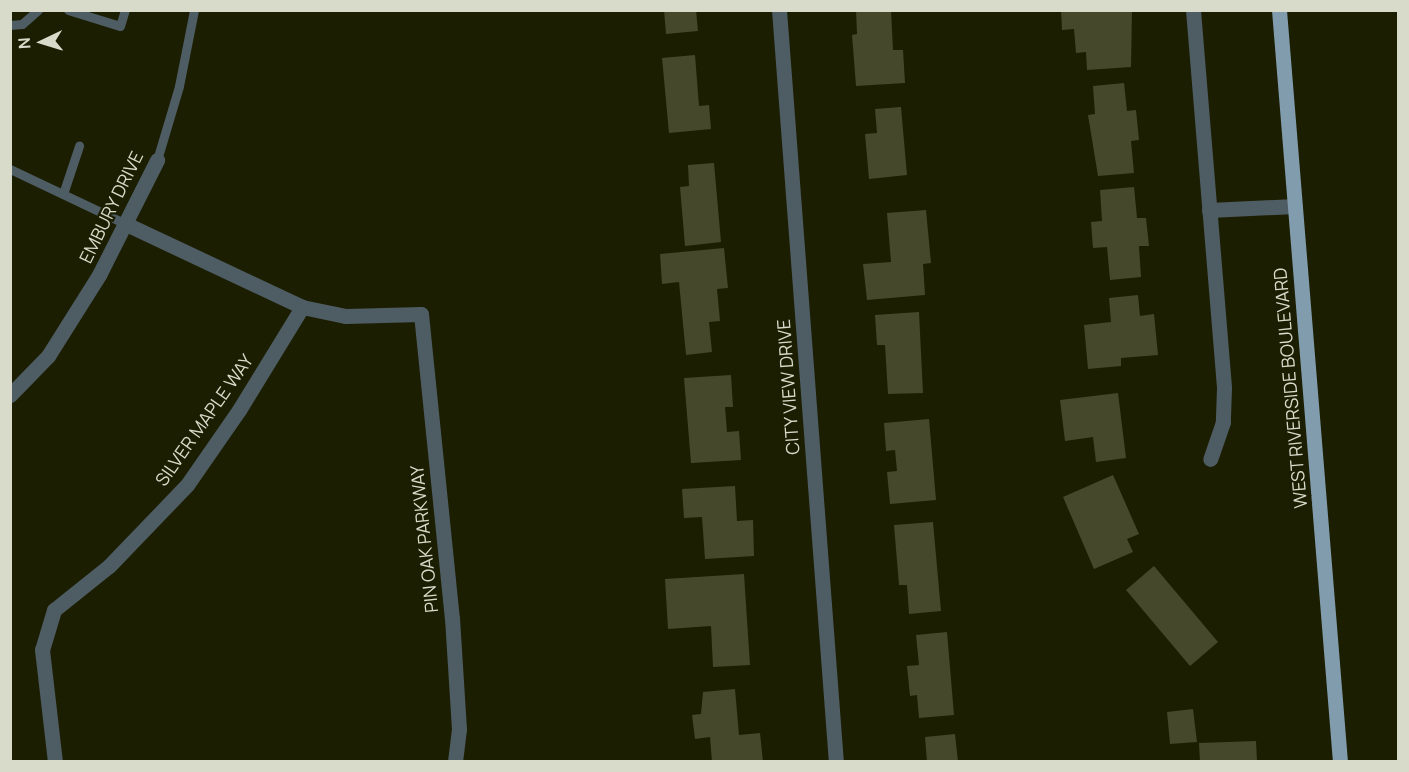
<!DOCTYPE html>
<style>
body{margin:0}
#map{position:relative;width:1409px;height:772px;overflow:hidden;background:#1c1e02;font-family:Manrope,sans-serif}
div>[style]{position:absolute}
.building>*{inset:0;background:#46482b}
.service>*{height:9px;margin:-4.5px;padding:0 4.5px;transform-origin:4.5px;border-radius:4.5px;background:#4e5c63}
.minor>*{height:15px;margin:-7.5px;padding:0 7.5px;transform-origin:7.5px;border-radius:7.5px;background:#4e5c63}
.primary>*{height:15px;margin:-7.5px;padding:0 7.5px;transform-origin:7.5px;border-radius:7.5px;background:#819cac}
span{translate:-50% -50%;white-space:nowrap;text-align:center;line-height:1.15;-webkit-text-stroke:4.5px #1c1e02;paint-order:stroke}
.street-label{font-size:18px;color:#d9dbca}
.frame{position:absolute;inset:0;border:12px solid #d9dbca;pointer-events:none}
.north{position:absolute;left:12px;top:12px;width:60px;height:60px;-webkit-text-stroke:4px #1c1e02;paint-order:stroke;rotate:266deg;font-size:16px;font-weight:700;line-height:24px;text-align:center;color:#d9dbca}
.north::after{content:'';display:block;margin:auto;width:21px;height:27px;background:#d9dbca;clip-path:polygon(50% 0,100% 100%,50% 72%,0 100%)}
</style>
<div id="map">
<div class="building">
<i style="clip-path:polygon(664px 10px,696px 10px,698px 31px,666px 34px)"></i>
<i style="clip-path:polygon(856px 10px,891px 10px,893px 50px,903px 50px,905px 83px,856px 86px,852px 35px,857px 34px)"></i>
<i style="clip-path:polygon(1061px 10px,1132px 10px,1131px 67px,1087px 70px,1086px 52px,1076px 53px,1074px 29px,1062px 30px)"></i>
<i style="clip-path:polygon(695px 55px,699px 106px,709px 105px,711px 129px,669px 133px,662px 58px)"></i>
<i style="clip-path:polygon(1124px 83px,1127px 111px,1136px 110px,1139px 140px,1131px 141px,1134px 173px,1098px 176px,1088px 115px,1095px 114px,1093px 86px)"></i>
<i style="clip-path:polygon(901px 107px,907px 175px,869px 179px,865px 134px,877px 133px,875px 109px)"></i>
<i style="clip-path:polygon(714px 163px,721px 242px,685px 246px,680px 187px,689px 186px,688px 165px)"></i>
<i style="clip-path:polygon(1134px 187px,1137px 218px,1146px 218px,1149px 246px,1139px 246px,1141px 277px,1110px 280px,1107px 247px,1093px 248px,1091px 222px,1102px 221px,1100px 190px)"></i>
<i style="clip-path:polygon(926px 210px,931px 263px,923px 264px,925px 295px,867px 300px,863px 264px,891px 262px,887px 213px)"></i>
<i style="clip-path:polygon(724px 248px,728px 288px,717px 289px,720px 321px,709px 322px,712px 352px,686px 355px,679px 282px,662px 284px,660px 254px)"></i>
<i style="clip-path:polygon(1138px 295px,1140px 316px,1154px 314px,1158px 355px,1121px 358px,1121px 366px,1088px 369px,1084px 325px,1111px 322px,1109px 298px)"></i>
<i style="clip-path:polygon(919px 312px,923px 393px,888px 394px,885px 345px,877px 345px,875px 315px)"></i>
<i style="clip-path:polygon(731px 375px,733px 407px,725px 407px,727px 432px,739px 431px,741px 460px,691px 463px,684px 378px)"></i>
<i style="clip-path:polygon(1118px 393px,1126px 458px,1096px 462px,1093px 437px,1065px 441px,1060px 400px)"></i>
<i style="clip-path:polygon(929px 419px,936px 500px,890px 504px,887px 472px,897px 471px,895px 450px,886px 451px,884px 423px)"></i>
<i style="clip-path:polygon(1113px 475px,1139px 534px,1127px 539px,1133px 552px,1094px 569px,1063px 497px)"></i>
<i style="clip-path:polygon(735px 486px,737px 521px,753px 520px,754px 556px,705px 559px,702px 517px,684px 518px,682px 489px)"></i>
<i style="clip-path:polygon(933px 522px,941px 611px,909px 614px,907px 585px,899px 585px,894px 525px)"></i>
<i style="clip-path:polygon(1154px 566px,1218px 642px,1190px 666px,1126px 590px)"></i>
<i style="clip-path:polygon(744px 574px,750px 665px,713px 667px,711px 626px,668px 629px,665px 579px)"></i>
<i style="clip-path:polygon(947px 632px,954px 715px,919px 718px,917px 695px,910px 696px,907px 666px,919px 665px,916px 635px)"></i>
<i style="clip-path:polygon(735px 689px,739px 735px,760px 733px,763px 762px,712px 762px,710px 737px,695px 739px,692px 715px,701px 714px,703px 692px)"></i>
<i style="clip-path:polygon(1193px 709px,1197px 742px,1170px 744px,1167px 712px)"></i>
<i style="clip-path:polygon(955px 734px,958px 762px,927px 762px,925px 737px)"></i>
<i style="clip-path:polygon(1256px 741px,1257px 762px,1200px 762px,1199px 743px)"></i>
</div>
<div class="service">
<i style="left:68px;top:10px;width:54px;rotate:17.1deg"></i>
<i style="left:120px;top:26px;width:17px;rotate:-73deg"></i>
<i style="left:10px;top:25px;width:12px;rotate:-5deg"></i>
<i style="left:22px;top:24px;width:21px;rotate:-41deg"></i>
<i style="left:157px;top:160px;width:77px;rotate:-73.4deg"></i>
<i style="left:179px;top:86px;width:77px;rotate:-78.8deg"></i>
<i style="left:10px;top:169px;width:128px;rotate:25.4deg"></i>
<i style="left:63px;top:194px;width:51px;rotate:-71.6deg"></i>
</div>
<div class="minor">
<i style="left:779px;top:10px;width:754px;rotate:85.67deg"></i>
<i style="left:1193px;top:10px;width:379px;rotate:85.3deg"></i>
<i style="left:1224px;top:388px;width:34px;rotate:92deg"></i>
<i style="left:1223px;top:422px;width:39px;rotate:109deg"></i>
<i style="left:1209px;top:210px;width:86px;rotate:-2.7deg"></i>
<i style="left:126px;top:224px;width:195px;rotate:25.2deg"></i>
<i style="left:302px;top:307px;width:45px;rotate:11.6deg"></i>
<i style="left:346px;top:316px;width:75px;rotate:-1.5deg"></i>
<i style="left:421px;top:314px;width:306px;rotate:84.2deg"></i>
<i style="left:452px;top:618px;width:111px;rotate:86.4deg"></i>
<i style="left:459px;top:729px;width:33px;rotate:97deg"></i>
<i style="left:10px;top:395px;width:54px;rotate:-45.7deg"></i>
<i style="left:48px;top:356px;width:96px;rotate:-57.8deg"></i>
<i style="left:99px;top:275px;width:129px;rotate:-63.2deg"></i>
<i style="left:55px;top:762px;width:113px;rotate:-96.6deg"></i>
<i style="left:42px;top:650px;width:42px;rotate:-73.3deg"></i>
<i style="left:54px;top:610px;width:70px;rotate:-38.7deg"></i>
<i style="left:109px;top:566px;width:112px;rotate:-46.1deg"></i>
<i style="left:187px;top:485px;width:91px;rotate:-55.3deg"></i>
<i style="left:239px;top:410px;width:121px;rotate:-58.5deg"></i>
</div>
<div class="primary">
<i style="left:1279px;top:10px;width:754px;rotate:85.36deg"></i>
</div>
<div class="street-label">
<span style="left:111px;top:207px;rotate:-64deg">EMBURY DRIVE</span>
<span style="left:788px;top:387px;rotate:-94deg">CITY VIEW DRIVE</span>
<span style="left:1290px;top:388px;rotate:-95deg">WEST RIVERSIDE BOULEVARD</span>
<span style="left:204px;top:420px;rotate:-55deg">SILVER MAPLE WAY</span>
<span style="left:424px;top:539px;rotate:-96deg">PIN OAK PARKWAY</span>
</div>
<div class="frame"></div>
<div class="north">N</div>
</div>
